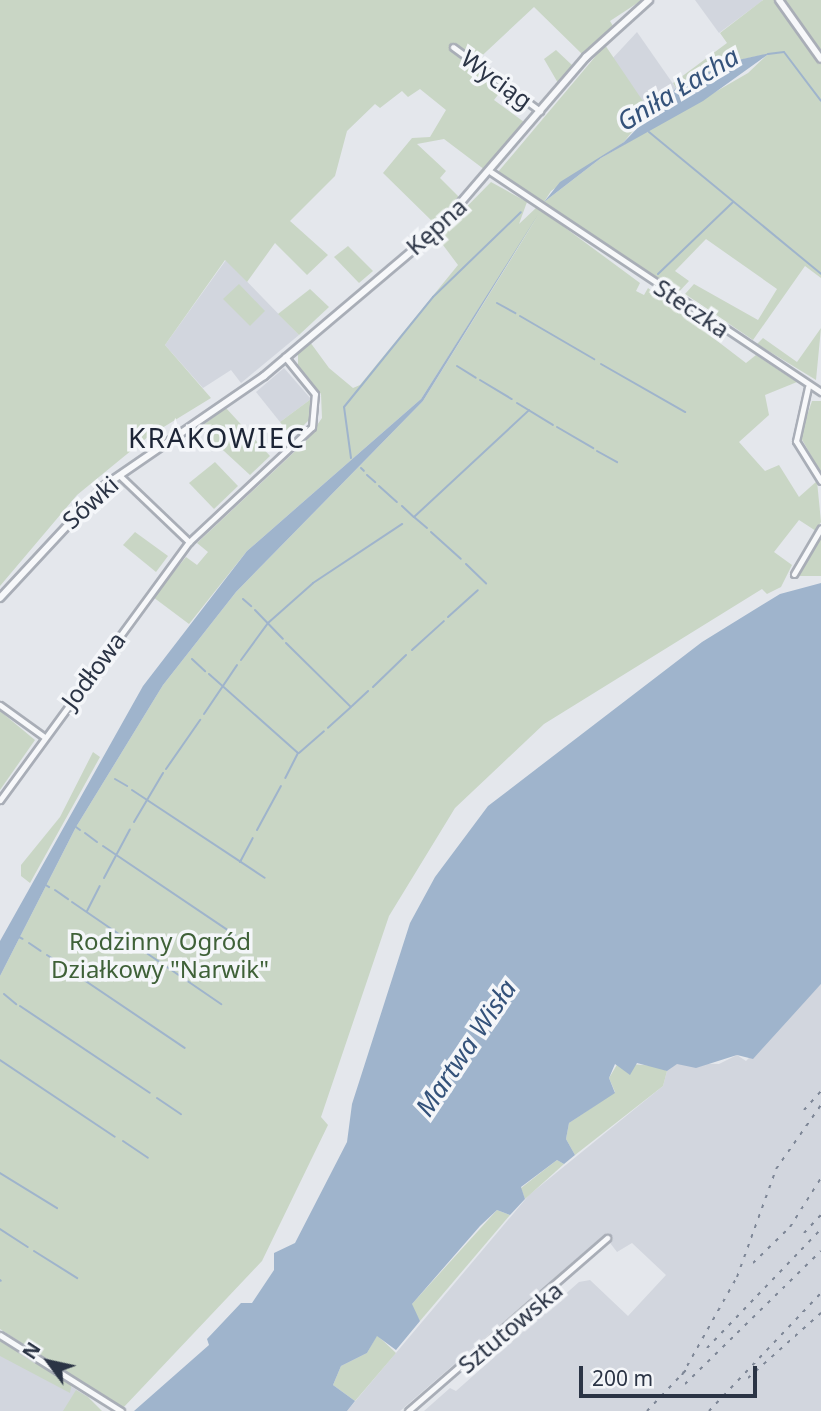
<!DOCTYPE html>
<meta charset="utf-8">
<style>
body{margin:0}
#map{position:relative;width:821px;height:1411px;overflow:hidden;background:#e4e7ec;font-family:"Noto Sans",sans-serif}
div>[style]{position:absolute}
.built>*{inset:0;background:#d2d6de}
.green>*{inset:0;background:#c9d6c5}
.water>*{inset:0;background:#9fb4cc}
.stream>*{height:2px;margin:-1px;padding:0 1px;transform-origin:1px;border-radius:1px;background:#9fb4cc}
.roads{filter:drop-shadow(2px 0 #a9aeb7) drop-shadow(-2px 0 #a9aeb7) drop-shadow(0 2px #a9aeb7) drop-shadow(0 -2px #a9aeb7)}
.minor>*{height:5px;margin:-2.5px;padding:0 2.5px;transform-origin:2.5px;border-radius:2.5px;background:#f7f8fa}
.tertiary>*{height:6px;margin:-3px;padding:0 3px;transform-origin:3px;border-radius:3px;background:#f7f8fa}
.rail>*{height:2px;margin-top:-1px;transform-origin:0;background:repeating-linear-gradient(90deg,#7d8696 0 3.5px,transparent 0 10.5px)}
span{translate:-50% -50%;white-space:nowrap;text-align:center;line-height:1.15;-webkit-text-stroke:7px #f4f6f9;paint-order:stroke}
.street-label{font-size:24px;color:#2b3445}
.park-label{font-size:24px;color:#3f6138}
.water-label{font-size:26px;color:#34527a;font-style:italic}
.quarter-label{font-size:28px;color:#1d2536;letter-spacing:2px}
.north{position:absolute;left:14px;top:1327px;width:70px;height:70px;-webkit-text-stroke:5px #f4f6f9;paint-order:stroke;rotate:303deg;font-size:19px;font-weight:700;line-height:28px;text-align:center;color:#2b3445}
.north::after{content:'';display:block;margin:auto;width:24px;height:32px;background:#2b3445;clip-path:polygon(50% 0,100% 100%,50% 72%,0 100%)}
.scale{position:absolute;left:579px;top:1366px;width:178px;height:32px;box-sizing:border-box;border:4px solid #2b3445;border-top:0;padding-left:9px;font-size:21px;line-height:24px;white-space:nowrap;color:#2b3445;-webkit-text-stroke:5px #f4f6f9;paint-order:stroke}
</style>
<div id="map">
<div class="built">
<i style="clip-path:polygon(695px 0,762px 0,762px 1px,719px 33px)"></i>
<i style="clip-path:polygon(637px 32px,676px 88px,649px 110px,611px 60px)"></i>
<i style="clip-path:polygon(226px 260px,299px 335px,241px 383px,231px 370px,203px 388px,165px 345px)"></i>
<i style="clip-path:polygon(284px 368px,311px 399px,280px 422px,256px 392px)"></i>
<i style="clip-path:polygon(821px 984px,821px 1411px,424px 1411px,450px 1388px,456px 1391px,579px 1282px,590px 1280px,628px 1316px,666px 1275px,632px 1243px,617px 1252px,604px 1235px,400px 1411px,347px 1411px,529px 1195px,663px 1086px,667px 1071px,677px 1063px,719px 1064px,737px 1055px,746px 1061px)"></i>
<i style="clip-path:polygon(0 1342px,88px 1397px,89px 1411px,0 1411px)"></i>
</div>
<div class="green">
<i style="clip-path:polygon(0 0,642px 0,610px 21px,613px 26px,582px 54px,534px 7px,472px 65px,504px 87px,494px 100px,524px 122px,485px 170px,444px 139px,417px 144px,446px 171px,440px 178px,461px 199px,435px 224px,383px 173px,412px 138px,430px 137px,446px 110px,420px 89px,408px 97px,402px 91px,380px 108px,375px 104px,347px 131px,335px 176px,290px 221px,328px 255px,307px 275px,275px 243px,247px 282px,225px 260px,165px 345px,211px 398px,149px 436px,77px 495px,0 586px)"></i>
<i style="clip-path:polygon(763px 0,774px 0,821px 64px,821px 278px,805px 266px,753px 340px,685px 294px,694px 284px,758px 320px,777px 289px,706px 239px,675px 271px,689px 281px,676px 295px,498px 172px,605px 45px,649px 110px,624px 142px,551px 191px,544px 202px,601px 158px,748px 73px,768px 54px,729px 62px,676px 88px,673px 83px,727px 43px,720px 33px)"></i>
<i style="clip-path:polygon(782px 0,821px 0,821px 53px,819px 50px)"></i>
<i style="clip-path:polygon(556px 50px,573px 66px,558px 83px,544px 59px)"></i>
<i style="clip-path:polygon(491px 182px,527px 202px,519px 224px,537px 207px,640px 283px,636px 291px,644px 295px,648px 288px,746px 363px,756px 355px,797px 382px,765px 395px,769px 415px,739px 442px,765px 471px,779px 465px,799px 497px,817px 481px,821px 522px,816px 531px,799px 520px,774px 552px,792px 565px,781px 587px,767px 594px,762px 589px,544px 724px,455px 808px,389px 916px,321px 1117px,328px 1125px,262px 1261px,123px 1408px,0 1329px,0 976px,76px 827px,163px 685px,236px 592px,423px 401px,539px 214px,421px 399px,247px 551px,189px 624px,153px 597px,186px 557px,197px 565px,208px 552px,197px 543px,306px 441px,322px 418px,321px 394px,298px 365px,298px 353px,310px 342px,329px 368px,353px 388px,360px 385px,458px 265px,437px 237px)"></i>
<i style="clip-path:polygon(348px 246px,373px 271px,359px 283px,334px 257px)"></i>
<i style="clip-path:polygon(239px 284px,265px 311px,250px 326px,223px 299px)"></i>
<i style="clip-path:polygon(310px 289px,329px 307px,299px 335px,278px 314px)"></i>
<i style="clip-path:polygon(821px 328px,816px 380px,757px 344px,763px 338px,797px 362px)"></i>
<i style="clip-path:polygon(311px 399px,311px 418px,292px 437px,280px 422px)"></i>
<i style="clip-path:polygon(812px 401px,821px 401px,821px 473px,800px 436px)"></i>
<i style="clip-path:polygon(226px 408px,270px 456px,250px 475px,199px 428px)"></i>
<i style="clip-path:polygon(215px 462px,238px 486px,214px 509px,189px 483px)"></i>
<i style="clip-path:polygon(135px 532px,168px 556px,156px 572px,123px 545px)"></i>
<i style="clip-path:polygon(821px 533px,821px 576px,796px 576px,796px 567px)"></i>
<i style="clip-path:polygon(0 711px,35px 740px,0 790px)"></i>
<i style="clip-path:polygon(93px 752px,100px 757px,30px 883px,21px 876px,21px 865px,60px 817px)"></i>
<i style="clip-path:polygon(618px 1063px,656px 1066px,667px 1071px,663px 1086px,575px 1155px,566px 1139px,569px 1123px,615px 1092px,609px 1078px)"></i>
<i style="clip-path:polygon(557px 1160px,564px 1164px,525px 1199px,521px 1188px)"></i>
<i style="clip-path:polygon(497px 1210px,510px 1215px,420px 1321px,411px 1305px)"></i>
<i style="clip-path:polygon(377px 1335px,396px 1353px,355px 1401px,333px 1385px,341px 1366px,367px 1353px)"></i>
<i style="clip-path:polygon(0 1339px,72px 1383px,70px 1393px,0 1356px)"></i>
<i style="clip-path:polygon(76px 1390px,88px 1397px,102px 1411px,63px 1411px)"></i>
</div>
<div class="water">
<i style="clip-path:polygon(770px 53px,703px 101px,601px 158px,544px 202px,560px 182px,624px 142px,676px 88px,729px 62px)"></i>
<i style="clip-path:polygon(539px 213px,423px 401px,236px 592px,163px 685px,76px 827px,0 976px,0 941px,143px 686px,247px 551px,421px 399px)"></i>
<i style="clip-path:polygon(821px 583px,821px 984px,753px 1059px,737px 1055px,696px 1068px,677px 1064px,667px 1071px,637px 1063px,630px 1075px,615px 1064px,609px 1078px,615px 1093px,569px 1123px,566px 1139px,575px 1155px,564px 1164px,557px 1160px,521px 1187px,525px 1199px,510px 1215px,497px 1210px,480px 1226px,412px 1304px,420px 1321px,396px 1350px,377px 1336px,367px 1353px,341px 1366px,333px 1385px,355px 1401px,347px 1411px,134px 1411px,209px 1345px,207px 1339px,241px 1303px,252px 1303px,274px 1270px,274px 1253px,295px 1243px,347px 1142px,352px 1104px,410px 923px,435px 877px,488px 806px,702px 642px,780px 594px)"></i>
</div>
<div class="stream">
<i style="left:768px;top:54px;width:16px;rotate:-7deg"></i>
<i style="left:784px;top:52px;width:61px;rotate:52.9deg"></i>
<i style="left:649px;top:132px;width:223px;rotate:39.5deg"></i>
<i style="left:658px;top:274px;width:104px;rotate:-43.8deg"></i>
<i style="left:497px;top:303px;width:21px;rotate:29deg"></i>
<i style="left:520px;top:316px;width:86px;rotate:30.2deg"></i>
<i style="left:601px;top:364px;width:97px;rotate:29.7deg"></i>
<i style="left:457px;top:366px;width:22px;rotate:32deg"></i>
<i style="left:480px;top:380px;width:37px;rotate:31deg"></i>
<i style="left:517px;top:403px;width:42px;rotate:31.4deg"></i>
<i style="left:557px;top:427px;width:42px;rotate:30.3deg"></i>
<i style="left:597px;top:451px;width:23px;rotate:29deg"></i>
<i style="left:351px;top:458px;width:51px;rotate:-97.8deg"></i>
<i style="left:344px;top:407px;width:141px;rotate:-51deg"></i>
<i style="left:433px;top:297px;width:122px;rotate:-44deg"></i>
<i style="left:361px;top:468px;width:4px;rotate:45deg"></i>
<i style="left:367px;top:475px;width:11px;rotate:41deg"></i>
<i style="left:379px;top:486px;width:24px;rotate:42deg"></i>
<i style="left:402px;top:506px;width:16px;rotate:43deg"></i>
<i style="left:414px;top:517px;width:157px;rotate:-42.9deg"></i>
<i style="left:414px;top:517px;width:17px;rotate:40deg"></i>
<i style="left:431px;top:532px;width:40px;rotate:42deg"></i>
<i style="left:466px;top:564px;width:28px;rotate:44deg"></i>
<i style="left:243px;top:599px;width:11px;rotate:41deg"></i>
<i style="left:255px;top:610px;width:40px;rotate:46deg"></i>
<i style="left:448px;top:617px;width:40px;rotate:-42deg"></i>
<i style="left:286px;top:643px;width:91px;rotate:44.6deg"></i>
<i style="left:351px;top:707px;width:31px;rotate:138deg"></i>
<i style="left:412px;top:650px;width:43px;rotate:-42.2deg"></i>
<i style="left:192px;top:659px;width:18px;rotate:43deg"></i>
<i style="left:241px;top:660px;width:46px;rotate:-53.9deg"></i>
<i style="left:268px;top:623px;width:60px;rotate:-41.6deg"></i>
<i style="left:313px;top:583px;width:107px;rotate:-33.5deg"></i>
<i style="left:209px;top:674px;width:119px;rotate:41.6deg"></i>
<i style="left:298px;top:753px;width:28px;rotate:117deg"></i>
<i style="left:373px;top:687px;width:46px;rotate:-44.1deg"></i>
<i style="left:352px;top:706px;width:22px;rotate:-43deg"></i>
<i style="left:204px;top:714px;width:59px;rotate:-56deg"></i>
<i style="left:299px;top:753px;width:33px;rotate:-41deg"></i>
<i style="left:166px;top:769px;width:60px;rotate:-55.2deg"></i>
<i style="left:115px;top:779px;width:14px;rotate:30deg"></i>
<i style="left:132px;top:790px;width:159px;rotate:33.5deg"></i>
<i style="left:134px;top:822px;width:57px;rotate:-59.4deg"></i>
<i style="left:76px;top:827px;width:5px;rotate:37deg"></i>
<i style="left:257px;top:830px;width:50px;rotate:-61.4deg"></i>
<i style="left:85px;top:833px;width:15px;rotate:37deg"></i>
<i style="left:103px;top:846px;width:159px;rotate:34deg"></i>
<i style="left:240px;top:862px;width:27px;rotate:-62deg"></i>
<i style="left:104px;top:878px;width:55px;rotate:-62deg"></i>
<i style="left:44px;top:884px;width:6px;rotate:31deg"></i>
<i style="left:55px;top:890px;width:16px;rotate:35deg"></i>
<i style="left:72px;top:902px;width:181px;rotate:34.4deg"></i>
<i style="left:87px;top:911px;width:28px;rotate:-63deg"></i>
<i style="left:19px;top:937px;width:4px;rotate:27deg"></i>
<i style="left:29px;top:943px;width:14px;rotate:34deg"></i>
<i style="left:47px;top:955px;width:166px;rotate:34deg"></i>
<i style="left:4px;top:994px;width:16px;rotate:40deg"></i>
<i style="left:20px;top:1006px;width:156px;rotate:33.8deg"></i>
<i style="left:0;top:1060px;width:138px;rotate:33.8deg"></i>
<i style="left:157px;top:1098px;width:29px;rotate:34deg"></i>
<i style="left:123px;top:1141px;width:30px;rotate:34deg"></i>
<i style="left:0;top:1173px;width:67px;rotate:31.6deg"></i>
<i style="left:0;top:1229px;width:33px;rotate:33deg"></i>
<i style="left:34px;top:1251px;width:51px;rotate:32.1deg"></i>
<i style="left:0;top:1280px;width:1px;rotate:45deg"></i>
</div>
<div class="roads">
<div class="minor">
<i style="left:453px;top:47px;width:108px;rotate:36.3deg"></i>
<i style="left:491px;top:172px;width:397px;rotate:33.7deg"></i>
<i style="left:808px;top:387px;width:55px;rotate:102.5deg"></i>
<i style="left:796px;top:441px;width:47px;rotate:58deg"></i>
<i style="left:119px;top:475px;width:97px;rotate:43.7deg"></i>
<i style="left:794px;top:574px;width:53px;rotate:-59.6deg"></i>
<i style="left:0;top:705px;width:53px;rotate:35.8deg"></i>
<i style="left:0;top:800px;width:320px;rotate:-53.8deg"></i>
<i style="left:189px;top:542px;width:168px;rotate:-43.1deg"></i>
<i style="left:312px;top:427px;width:33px;rotate:-85deg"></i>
<i style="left:315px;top:394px;width:48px;rotate:-129deg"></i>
<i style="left:0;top:1335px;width:143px;rotate:32.1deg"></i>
<i style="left:408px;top:1411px;width:264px;rotate:-41deg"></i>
</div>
<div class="tertiary">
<i style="left:779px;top:0;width:72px;rotate:54.6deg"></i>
<i style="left:0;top:598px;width:153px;rotate:-47.1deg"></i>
<i style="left:104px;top:486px;width:194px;rotate:-34.5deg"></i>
<i style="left:264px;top:376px;width:228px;rotate:-40.2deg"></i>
<i style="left:438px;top:229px;width:227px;rotate:-49.3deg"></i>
<i style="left:586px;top:57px;width:85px;rotate:-42.1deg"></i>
</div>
</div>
<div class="rail">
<i style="left:804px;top:1110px;width:25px;rotate:-48deg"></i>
<i style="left:804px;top:1233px;width:25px;rotate:-47deg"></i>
<i style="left:753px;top:1263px;width:52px;rotate:-44.2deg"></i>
<i style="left:790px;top:1227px;width:58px;rotate:-57.7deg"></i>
<i style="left:707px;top:1348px;width:165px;rotate:-46.2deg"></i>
<i style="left:682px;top:1375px;width:112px;rotate:-60.7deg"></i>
<i style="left:737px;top:1277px;width:115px;rotate:-70.1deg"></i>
<i style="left:776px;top:1169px;width:78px;rotate:-54.9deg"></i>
<i style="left:748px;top:1378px;width:98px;rotate:-41.7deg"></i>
<i style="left:685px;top:1384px;width:190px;rotate:-44.4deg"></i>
<i style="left:647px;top:1411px;width:59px;rotate:-46.4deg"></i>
<i style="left:709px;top:1411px;width:163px;rotate:-46.5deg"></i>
</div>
<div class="street-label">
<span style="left:497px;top:79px;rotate:36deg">Wyciąg</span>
<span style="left:436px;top:226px;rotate:-42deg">Kępna</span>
<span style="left:692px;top:308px;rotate:34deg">Steczka</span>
<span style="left:90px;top:502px;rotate:-42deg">Sówki</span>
<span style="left:93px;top:670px;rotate:-53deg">Jodłowa</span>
<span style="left:510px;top:1327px;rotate:-40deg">Sztutowska</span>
</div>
<div class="park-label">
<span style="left:160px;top:955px">Rodzinny Ogród<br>Działkowy "Narwik"</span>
</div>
<div class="water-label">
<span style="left:678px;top:89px;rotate:-31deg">Gniła Łacha</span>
<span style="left:466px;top:1048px;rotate:-56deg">Martwa Wisła</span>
</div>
<div class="quarter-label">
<span style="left:217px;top:437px">KRAKOWIEC</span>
</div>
<div class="north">N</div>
<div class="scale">200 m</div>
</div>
